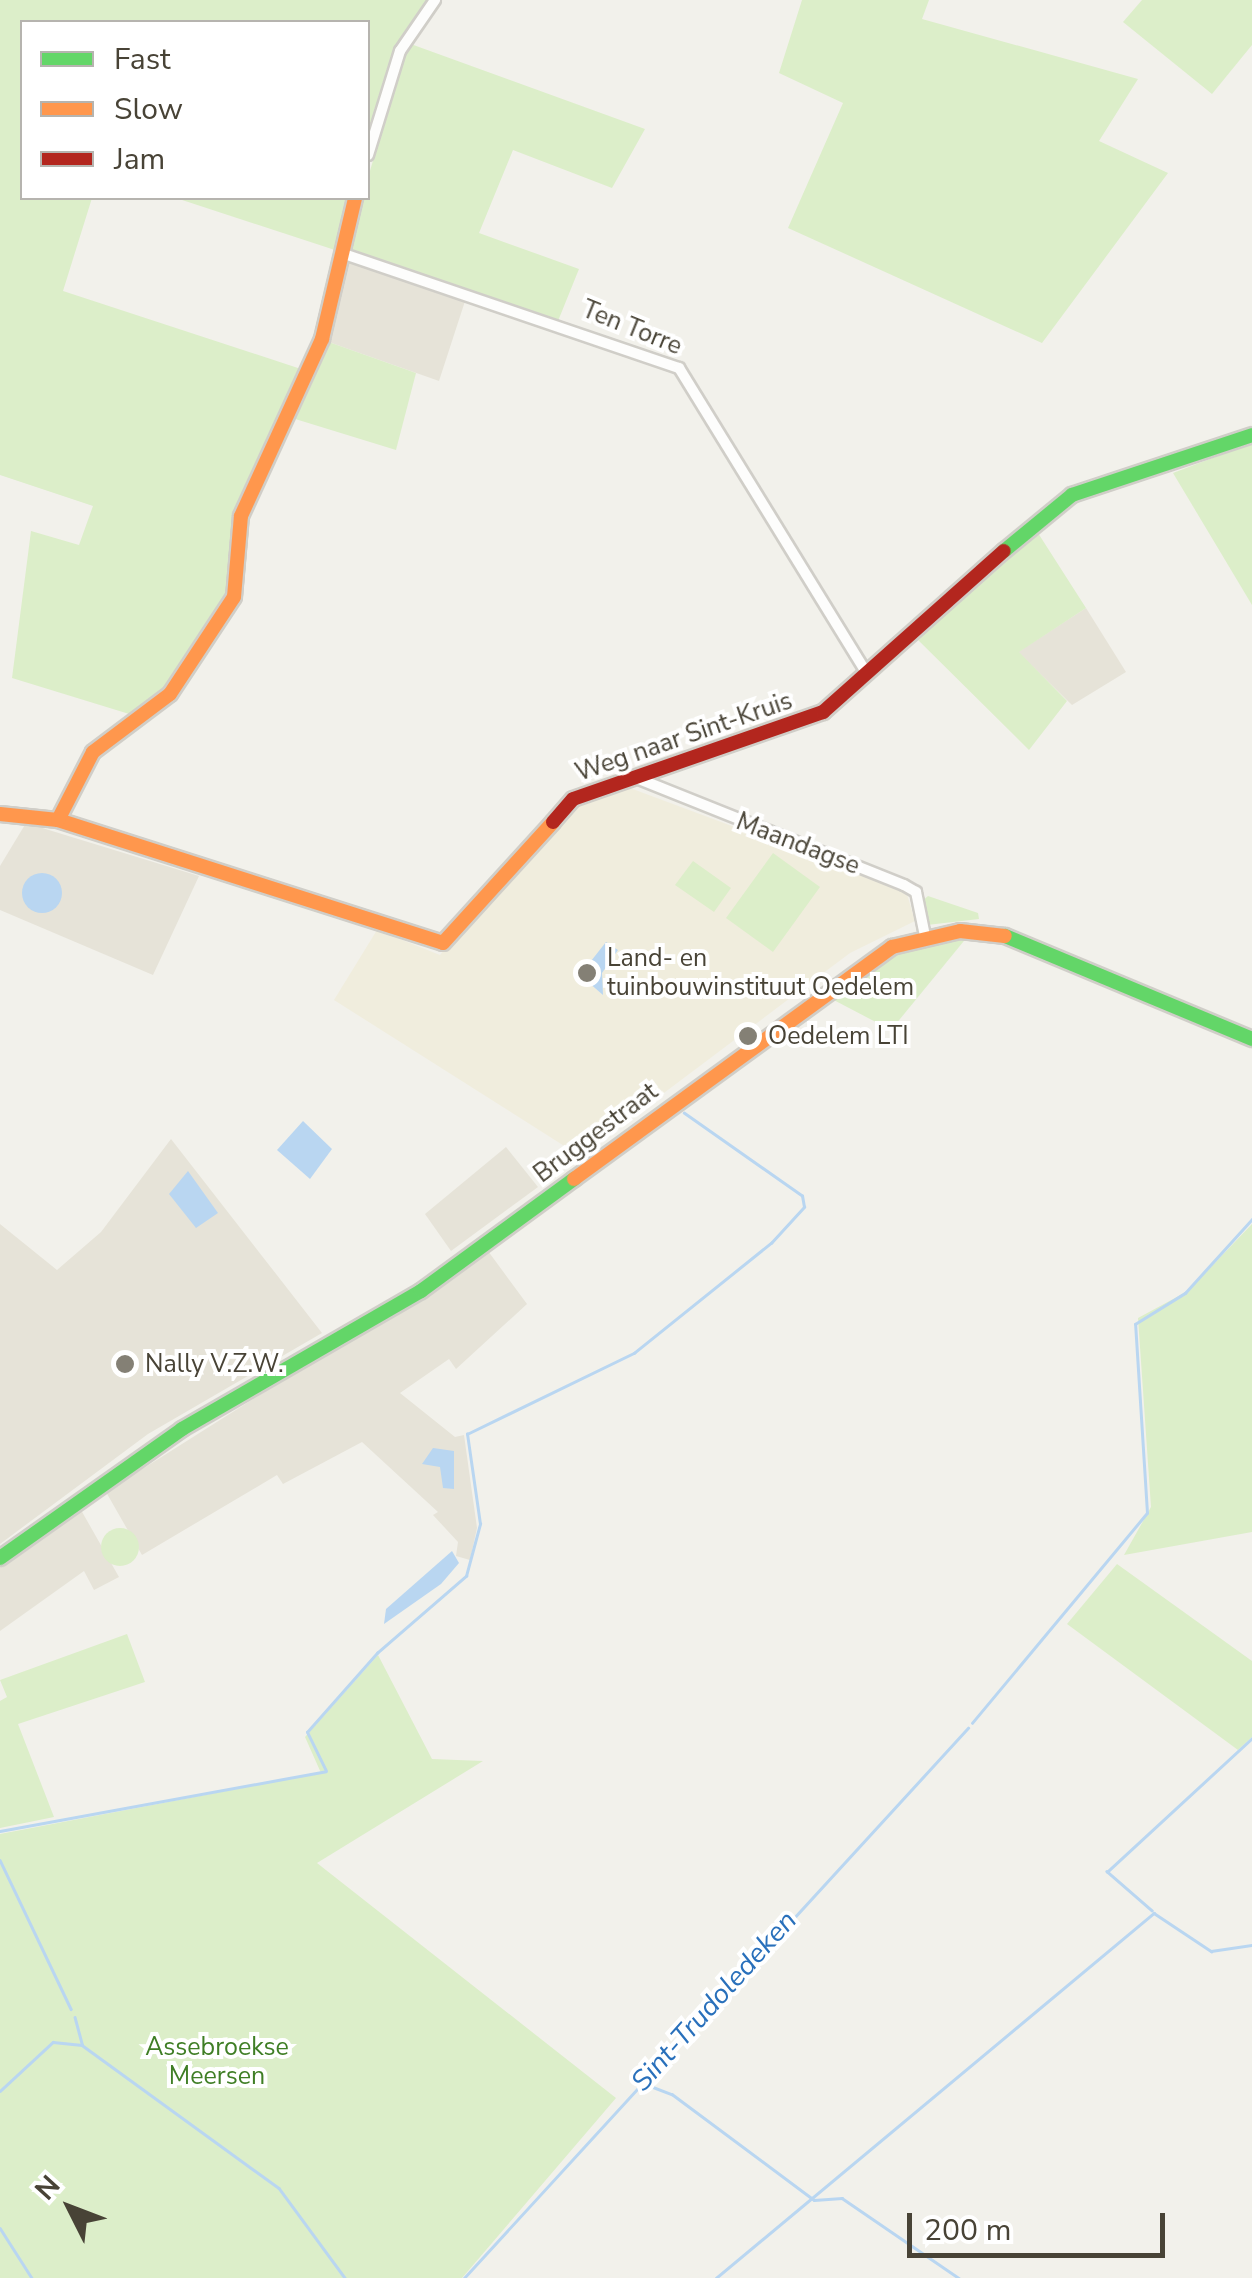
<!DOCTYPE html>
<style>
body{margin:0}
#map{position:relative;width:1252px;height:2278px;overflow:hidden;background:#f2f1eb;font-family:"Nunito Sans",sans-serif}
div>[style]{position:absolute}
.residential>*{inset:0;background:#e6e3d8}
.education>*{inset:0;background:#f0eddd}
.green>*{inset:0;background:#dceec9}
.round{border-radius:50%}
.water>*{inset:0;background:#b9d6f1}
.stream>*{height:2.5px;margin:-1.25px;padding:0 1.25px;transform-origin:1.25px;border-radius:1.25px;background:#b9d6f1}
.roads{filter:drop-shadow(2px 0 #d0cec8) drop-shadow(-2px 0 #d0cec8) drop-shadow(0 2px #d0cec8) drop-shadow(0 -2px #d0cec8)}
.street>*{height:10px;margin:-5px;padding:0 5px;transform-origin:5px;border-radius:5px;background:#fdfdfc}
.fast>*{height:14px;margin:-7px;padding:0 7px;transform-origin:7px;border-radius:7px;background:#63d668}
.slow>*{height:14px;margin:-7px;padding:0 7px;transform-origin:7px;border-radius:7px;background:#ff974d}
.jam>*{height:14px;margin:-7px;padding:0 7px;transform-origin:7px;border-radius:7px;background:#b3261e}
.dots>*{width:28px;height:28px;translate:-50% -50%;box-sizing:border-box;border:5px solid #fff;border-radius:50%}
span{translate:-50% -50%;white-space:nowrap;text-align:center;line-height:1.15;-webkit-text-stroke:8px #fff;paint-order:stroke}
.street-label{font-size:25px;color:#484336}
.poi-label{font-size:25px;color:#484336}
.left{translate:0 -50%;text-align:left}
.park-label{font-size:25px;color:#3f7e25}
.water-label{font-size:28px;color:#2970bb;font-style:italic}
.legend{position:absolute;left:20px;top:20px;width:350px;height:180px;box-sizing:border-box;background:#fff;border:2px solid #b6b4af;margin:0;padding:12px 18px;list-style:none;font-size:30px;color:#484336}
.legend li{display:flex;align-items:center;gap:20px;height:50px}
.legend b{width:50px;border:2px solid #b6b4af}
.north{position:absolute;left:20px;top:2158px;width:100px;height:100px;-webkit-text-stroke:8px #fff;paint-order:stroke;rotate:312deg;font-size:28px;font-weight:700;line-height:40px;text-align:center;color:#484336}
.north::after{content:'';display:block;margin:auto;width:35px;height:45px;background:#484336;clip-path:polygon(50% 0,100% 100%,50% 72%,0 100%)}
.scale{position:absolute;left:907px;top:2213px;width:258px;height:45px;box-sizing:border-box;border:5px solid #484336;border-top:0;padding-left:12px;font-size:30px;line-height:35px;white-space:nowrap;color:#484336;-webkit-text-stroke:8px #fff;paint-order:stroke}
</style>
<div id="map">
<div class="residential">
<i style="clip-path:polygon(350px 259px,467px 295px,439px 381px,323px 340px)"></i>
<i style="clip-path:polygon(1086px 608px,1126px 672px,1072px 705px,1018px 652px)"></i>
<i style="clip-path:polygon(26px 823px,199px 876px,153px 975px,0 910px,0 866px)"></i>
<i style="clip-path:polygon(171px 1139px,322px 1333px,148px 1434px,0 1544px,0 1224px,57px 1270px,101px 1232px)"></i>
<i style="clip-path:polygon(506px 1147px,538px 1187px,451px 1251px,425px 1214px)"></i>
<i style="clip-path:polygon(488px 1251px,527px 1304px,456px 1369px,449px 1359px,400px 1393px,455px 1437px,464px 1435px,477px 1528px,470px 1560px,456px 1556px,458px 1542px,433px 1515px,438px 1512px,362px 1442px,283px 1484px,277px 1475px,142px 1555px,106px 1492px)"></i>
<i style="clip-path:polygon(81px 1510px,119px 1577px,94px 1590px,84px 1571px,0 1631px,0 1567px)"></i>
</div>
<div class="education">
<i style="clip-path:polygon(622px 785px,906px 891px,915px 921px,850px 953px,580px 1156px,334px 1000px,377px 930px,440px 955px,569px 806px)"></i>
</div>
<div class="green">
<i style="clip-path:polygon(0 0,433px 0,401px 45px,368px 149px,368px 22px,22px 22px,22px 198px,92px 198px,63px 291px,307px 371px,250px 490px,235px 589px,173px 686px,139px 717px,12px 678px,31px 531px,79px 545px,93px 506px,0 475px)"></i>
<i style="clip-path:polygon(802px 0,929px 0,922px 19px,1138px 79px,1099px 141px,1168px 173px,1042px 343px,788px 228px,843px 103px,779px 73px)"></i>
<i style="clip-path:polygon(1142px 0,1252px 0,1252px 45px,1212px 94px,1123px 22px)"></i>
<i style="clip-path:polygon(408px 43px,645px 129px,612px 188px,513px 150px,479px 233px,579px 269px,558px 321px,347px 248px)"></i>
<i style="clip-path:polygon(176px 198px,353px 198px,341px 252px)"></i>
<i style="clip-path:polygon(323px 340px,416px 373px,396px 450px,292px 418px)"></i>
<i style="clip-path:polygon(1252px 443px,1252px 605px,1173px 473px)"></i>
<i style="clip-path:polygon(1038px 533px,1086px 608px,1019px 652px,1067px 701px,1029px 750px,914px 636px)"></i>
<i style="clip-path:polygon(773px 853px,820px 887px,773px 952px,726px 918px)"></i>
<i style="clip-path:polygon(693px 861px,731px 888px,714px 912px,675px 885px)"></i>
<i style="clip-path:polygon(928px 896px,978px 913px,979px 919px,927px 925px,921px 902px)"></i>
<i style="clip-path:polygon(968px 936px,891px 1030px,828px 997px,895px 953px)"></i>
<i style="clip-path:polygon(1252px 1224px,1252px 1532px,1124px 1555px,1151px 1507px,1138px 1318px,1188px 1291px)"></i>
<i class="round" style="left:101px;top:1528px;width:38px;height:38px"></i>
<i style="clip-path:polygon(1117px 1564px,1252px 1661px,1252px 1737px,1238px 1750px,1067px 1624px)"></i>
<i style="clip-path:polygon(127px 1634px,145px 1682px,18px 1724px,54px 1817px,0 1828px,0 1701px,7px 1697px,0 1680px)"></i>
<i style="clip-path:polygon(378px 1655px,432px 1759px,483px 1761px,317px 1863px,616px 2098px,462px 2278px,0 2278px,0 1834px,321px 1773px,305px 1737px)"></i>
</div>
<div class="water">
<i class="round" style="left:22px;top:873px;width:40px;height:40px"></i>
<i style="clip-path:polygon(606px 942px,618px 950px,602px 973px,603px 995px,580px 975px)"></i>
<i style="clip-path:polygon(303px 1121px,332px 1149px,310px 1179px,277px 1150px)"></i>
<i style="clip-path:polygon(188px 1171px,218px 1213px,196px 1228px,169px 1194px)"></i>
<i style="clip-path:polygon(433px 1448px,454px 1451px,454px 1489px,443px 1488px,440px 1467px,422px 1464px)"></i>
<i style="clip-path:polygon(452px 1551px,459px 1563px,441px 1584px,384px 1624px,386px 1609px)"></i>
</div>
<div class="stream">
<i style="left:972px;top:1723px;width:273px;rotate:-50.2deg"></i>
<i style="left:1147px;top:1513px;width:189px;rotate:-93.6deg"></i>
<i style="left:1135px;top:1324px;width:59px;rotate:-31.8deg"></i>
<i style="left:1185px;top:1293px;width:100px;rotate:-47.8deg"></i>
<i style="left:0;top:1831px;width:331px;rotate:-10.4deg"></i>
<i style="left:326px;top:1771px;width:43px;rotate:-116deg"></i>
<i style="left:307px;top:1732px;width:106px;rotate:-48.5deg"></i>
<i style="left:377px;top:1653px;width:118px;rotate:-40.9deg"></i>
<i style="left:466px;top:1576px;width:54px;rotate:-74.9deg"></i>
<i style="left:480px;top:1524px;width:91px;rotate:-98.2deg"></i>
<i style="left:467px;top:1434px;width:186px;rotate:-25.9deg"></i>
<i style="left:634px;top:1353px;width:176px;rotate:-38.8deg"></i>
<i style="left:771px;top:1243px;width:49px;rotate:-47.5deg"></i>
<i style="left:804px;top:1207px;width:11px;rotate:-100deg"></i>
<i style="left:802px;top:1196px;width:144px;rotate:-144.9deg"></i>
<i style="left:0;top:1860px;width:165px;rotate:64.5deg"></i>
<i style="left:1152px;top:1911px;width:60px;rotate:-139.1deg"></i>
<i style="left:1107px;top:1872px;width:197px;rotate:-42.7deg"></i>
<i style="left:75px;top:2017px;width:28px;rotate:75deg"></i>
<i style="left:640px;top:2082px;width:34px;rotate:21deg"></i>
<i style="left:672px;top:2094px;width:177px;rotate:36.7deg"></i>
<i style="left:814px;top:2200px;width:28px;rotate:-4deg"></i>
<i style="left:842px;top:2198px;width:142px;rotate:34.4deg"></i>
<i style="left:0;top:2091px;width:72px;rotate:-42.8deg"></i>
<i style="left:53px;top:2042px;width:29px;rotate:6deg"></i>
<i style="left:82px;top:2045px;width:243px;rotate:36deg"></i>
<i style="left:279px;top:2188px;width:112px;rotate:53.7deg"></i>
<i style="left:0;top:2228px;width:59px;rotate:57.4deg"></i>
<i style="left:464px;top:2278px;width:746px;rotate:-47.5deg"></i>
<i style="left:716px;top:2278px;width:570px;rotate:-39.81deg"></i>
<i style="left:1154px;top:1913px;width:69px;rotate:33.7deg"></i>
<i style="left:1211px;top:1951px;width:41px;rotate:-8.3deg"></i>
</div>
<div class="roads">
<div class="street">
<i style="left:368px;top:155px;width:109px;rotate:-72.9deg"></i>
<i style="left:400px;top:51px;width:62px;rotate:-55.5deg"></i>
<i style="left:344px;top:254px;width:354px;rotate:18.8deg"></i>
<i style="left:679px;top:368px;width:357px;rotate:58.4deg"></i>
<i style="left:639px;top:779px;width:285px;rotate:21.8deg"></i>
<i style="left:904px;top:885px;width:14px;rotate:30deg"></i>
<i style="left:916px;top:892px;width:45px;rotate:78.4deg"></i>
</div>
<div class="fast">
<i style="left:1004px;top:551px;width:88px;rotate:-39.5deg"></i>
<i style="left:1072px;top:495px;width:190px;rotate:-18.4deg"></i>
<i style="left:1005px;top:936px;width:268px;rotate:22.6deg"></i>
<i style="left:0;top:1558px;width:223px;rotate:-35.3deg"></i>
<i style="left:182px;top:1429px;width:276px;rotate:-30deg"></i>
<i style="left:421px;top:1291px;width:190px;rotate:-36.2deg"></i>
</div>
<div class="slow">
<i style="left:0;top:814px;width:58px;rotate:5.9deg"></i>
<i style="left:58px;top:820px;width:404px;rotate:17.7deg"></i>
<i style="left:443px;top:943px;width:164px;rotate:-47.7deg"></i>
<i style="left:58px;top:820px;width:76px;rotate:-62.8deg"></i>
<i style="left:93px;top:752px;width:96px;rotate:-37deg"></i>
<i style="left:170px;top:694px;width:116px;rotate:-56.6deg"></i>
<i style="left:234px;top:597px;width:81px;rotate:-85.1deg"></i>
<i style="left:241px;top:516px;width:195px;rotate:-65.4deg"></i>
<i style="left:322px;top:339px;width:145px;rotate:-76.8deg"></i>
<i style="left:574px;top:1179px;width:394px;rotate:-36.1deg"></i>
<i style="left:892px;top:947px;width:70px;rotate:-13.2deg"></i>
<i style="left:960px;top:931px;width:45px;rotate:6.3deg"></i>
</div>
<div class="jam">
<i style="left:553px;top:822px;width:30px;rotate:-49deg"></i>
<i style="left:573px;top:799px;width:265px;rotate:-19.2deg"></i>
<i style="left:823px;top:712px;width:242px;rotate:-41.7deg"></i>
</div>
</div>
<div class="dots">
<i style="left:587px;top:973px;background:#848075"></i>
<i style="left:748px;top:1036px;background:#848075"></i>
<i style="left:125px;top:1364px;background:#848075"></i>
</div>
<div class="street-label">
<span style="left:632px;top:328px;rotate:22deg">Ten Torre</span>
<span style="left:684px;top:737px;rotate:-19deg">Weg naar Sint-Kruis</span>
<span style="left:798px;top:844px;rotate:21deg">Maandagse</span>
<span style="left:596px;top:1133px;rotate:-37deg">Bruggestraat</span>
</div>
<div class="poi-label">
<span class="left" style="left:607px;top:973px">Land- en<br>tuinbouwinstituut Oedelem</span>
<span class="left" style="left:768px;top:1036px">Oedelem LTI</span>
<span class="left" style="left:145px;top:1364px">Nally V.Z.W.</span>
</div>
<div class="park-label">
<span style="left:217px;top:2062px">Assebroekse<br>Meersen</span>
</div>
<div class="water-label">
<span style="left:714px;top:2001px;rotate:-48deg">Sint-Trudoledeken</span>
</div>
<ul class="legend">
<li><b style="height:12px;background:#63d668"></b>Fast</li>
<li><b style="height:12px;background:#ff974d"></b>Slow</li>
<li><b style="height:12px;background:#b3261e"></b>Jam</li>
</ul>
<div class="north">N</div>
<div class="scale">200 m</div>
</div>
